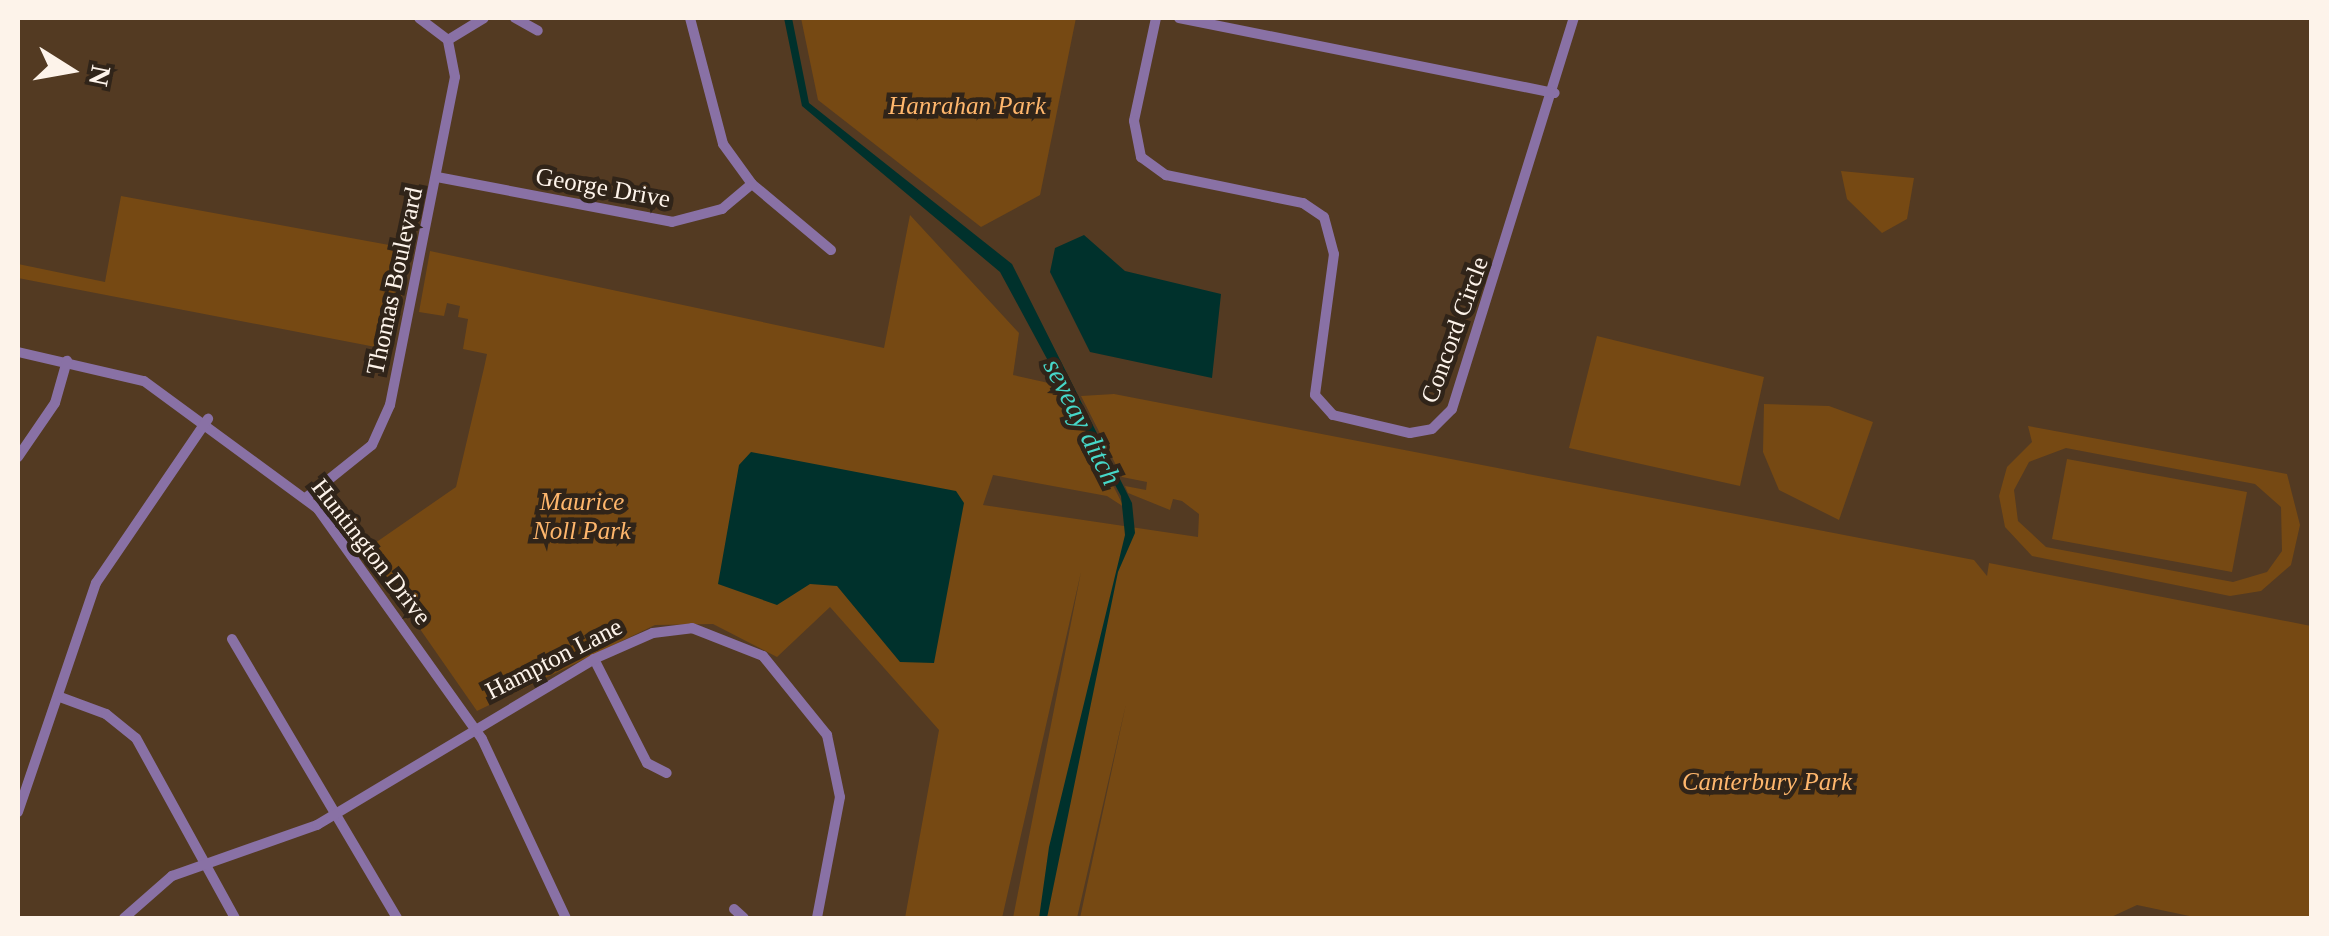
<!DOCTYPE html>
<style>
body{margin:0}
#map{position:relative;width:2329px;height:936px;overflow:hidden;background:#533a22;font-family:"Times New Roman",serif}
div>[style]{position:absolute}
.green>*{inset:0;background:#764913}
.water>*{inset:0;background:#00312c}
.street>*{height:10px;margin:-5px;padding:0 5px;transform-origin:5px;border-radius:5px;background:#8971a5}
span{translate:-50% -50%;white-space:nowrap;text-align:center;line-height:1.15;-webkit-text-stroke:9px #302419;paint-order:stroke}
.park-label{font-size:25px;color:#feb66c;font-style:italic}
.street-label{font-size:25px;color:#fdf3ea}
.water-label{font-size:28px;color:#46d7c8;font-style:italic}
.frame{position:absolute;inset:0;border:20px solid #fdf3ea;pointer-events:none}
.north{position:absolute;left:20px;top:20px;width:100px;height:100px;-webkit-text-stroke:8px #302419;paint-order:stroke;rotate:101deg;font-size:28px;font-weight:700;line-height:40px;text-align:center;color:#fdf3ea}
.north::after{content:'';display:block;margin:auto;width:35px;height:45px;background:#fdf3ea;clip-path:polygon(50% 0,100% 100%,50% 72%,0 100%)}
</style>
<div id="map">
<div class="green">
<i style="clip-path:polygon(801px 18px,1076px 18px,1040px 195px,981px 227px,818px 100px)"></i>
<i style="clip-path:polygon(1841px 171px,1914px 178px,1907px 219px,1882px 233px,1847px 199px)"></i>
<i style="clip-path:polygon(121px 196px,411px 249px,391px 350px,18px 278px,18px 264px,105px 282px)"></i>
<i style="clip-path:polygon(910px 215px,1019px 333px,1013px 375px,1062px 386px,1124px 507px,1107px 496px,993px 475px,983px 505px,1198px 537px,1199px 514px,1182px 501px,1173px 499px,1170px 510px,1128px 493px,1125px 486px,1146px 490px,1147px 482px,1122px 477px,1081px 396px,1114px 394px,1974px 560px,1987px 576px,1989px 563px,2311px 626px,2311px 918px,2199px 918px,2137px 905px,2109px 918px,1080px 918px,1126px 704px,1077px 918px,1013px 918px,1081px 572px,1002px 918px,905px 918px,939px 730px,830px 607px,777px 657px,713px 624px,655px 625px,477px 711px,365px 550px,456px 487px,484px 368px,487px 354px,463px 349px,468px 319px,458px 317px,460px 306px,447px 303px,444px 316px,419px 312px,430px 251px,884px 348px)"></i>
<i style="clip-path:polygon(1597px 336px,1764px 377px,1740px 486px,1569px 448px)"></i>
<i style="clip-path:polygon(1764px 404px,1829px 406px,1873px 422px,1839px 520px,1779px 490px,1763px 452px)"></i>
<i style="clip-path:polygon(evenodd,2028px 426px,2287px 474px,2300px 525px,2291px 565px,2261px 591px,2230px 596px,2032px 556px,2005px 527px,1999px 496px,2007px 467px,2032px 442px,2028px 426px,2066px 448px,2255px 484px,2281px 507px,2282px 551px,2267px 572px,2233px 582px,2046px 547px,2018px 521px,2014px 490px,2029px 462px,2066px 448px)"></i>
<i style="clip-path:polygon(2067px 459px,2247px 492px,2232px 572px,2052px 539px)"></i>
</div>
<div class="water">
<i style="clip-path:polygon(784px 18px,792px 18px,809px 103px,1012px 264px,1132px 503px,1135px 533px,1118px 572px,1047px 918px,1039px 918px,1049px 847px,1125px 535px,1121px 496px,1000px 272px,802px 106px)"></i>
<i style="clip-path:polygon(1084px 235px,1125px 271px,1221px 294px,1212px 378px,1090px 352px,1050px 272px,1055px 248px)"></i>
<i style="clip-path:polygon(751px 452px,956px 491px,964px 503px,934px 663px,900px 662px,837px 586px,810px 584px,777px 605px,718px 584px,739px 465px)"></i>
</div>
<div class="street">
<i style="left:515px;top:18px;width:26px;rotate:29deg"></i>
<i style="left:690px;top:18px;width:130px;rotate:75.3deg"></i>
<i style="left:723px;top:144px;width:49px;rotate:54.1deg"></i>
<i style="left:752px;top:184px;width:103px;rotate:39.9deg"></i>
<i style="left:1156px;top:18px;width:105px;rotate:102.1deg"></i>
<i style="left:1134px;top:121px;width:37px;rotate:79deg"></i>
<i style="left:1141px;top:157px;width:31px;rotate:36deg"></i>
<i style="left:1166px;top:175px;width:140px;rotate:11.6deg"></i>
<i style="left:1303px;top:203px;width:25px;rotate:34deg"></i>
<i style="left:1324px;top:217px;width:38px;rotate:75deg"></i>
<i style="left:1334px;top:254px;width:142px;rotate:97.7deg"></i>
<i style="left:1315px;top:395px;width:27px;rotate:48deg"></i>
<i style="left:1333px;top:415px;width:79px;rotate:13.2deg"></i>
<i style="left:1410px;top:433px;width:22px;rotate:-10deg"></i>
<i style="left:1432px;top:429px;width:28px;rotate:-45deg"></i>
<i style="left:1452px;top:409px;width:410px;rotate:-72.7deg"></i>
<i style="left:1179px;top:18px;width:383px;rotate:11.3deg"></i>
<i style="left:448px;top:40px;width:42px;rotate:-31.4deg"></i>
<i style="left:437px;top:177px;width:239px;rotate:10.8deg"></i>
<i style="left:672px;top:222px;width:52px;rotate:-14.6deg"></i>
<i style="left:722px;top:209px;width:39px;rotate:-40deg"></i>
<i style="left:18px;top:352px;width:129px;rotate:13deg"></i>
<i style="left:144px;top:381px;width:216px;rotate:36.3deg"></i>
<i style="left:318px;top:509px;width:282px;rotate:54.5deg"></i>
<i style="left:482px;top:739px;width:198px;rotate:64.9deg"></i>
<i style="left:18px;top:457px;width:65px;rotate:-55.6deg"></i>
<i style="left:55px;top:403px;width:44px;rotate:-74.1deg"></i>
<i style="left:307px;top:497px;width:83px;rotate:-38.7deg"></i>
<i style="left:372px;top:445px;width:44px;rotate:-65.8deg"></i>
<i style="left:390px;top:405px;width:334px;rotate:-78.8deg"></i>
<i style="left:455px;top:77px;width:38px;rotate:-101deg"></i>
<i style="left:448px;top:40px;width:36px;rotate:-143deg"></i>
<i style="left:232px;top:639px;width:324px;rotate:59.4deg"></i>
<i style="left:594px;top:659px;width:117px;rotate:63deg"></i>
<i style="left:647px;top:763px;width:22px;rotate:27deg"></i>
<i style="left:60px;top:697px;width:49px;rotate:20.3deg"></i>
<i style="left:106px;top:714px;width:38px;rotate:39deg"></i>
<i style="left:136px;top:738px;width:205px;rotate:61.2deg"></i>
<i style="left:18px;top:812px;width:242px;rotate:-71.2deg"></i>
<i style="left:96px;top:583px;width:199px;rotate:-55.7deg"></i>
<i style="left:734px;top:909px;width:13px;rotate:42deg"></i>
<i style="left:124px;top:918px;width:64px;rotate:-41.2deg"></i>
<i style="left:172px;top:876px;width:154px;rotate:-19.4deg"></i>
<i style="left:317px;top:825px;width:323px;rotate:-30.9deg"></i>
<i style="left:594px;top:659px;width:64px;rotate:-23.8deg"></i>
<i style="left:653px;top:633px;width:39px;rotate:-7deg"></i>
<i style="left:692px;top:628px;width:76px;rotate:21.5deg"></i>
<i style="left:763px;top:656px;width:102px;rotate:51deg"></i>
<i style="left:827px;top:735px;width:63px;rotate:78.2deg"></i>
<i style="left:840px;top:797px;width:123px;rotate:100.8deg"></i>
</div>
<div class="park-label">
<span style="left:967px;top:106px">Hanrahan Park</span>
<span style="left:582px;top:517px">Maurice<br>Noll Park</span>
<span style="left:1767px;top:782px">Canterbury Park</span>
</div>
<div class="street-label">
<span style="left:603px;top:188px;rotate:10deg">George Drive</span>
<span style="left:395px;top:281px;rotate:-78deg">Thomas Boulevard</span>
<span style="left:1455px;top:330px;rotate:-70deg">Concord Circle</span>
<span style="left:371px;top:552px;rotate:52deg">Huntington Drive</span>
<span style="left:554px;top:659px;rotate:-27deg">Hampton Lane</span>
</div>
<div class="water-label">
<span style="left:1082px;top:422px;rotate:63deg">seveay ditch</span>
</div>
<div class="frame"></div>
<div class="north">N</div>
</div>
